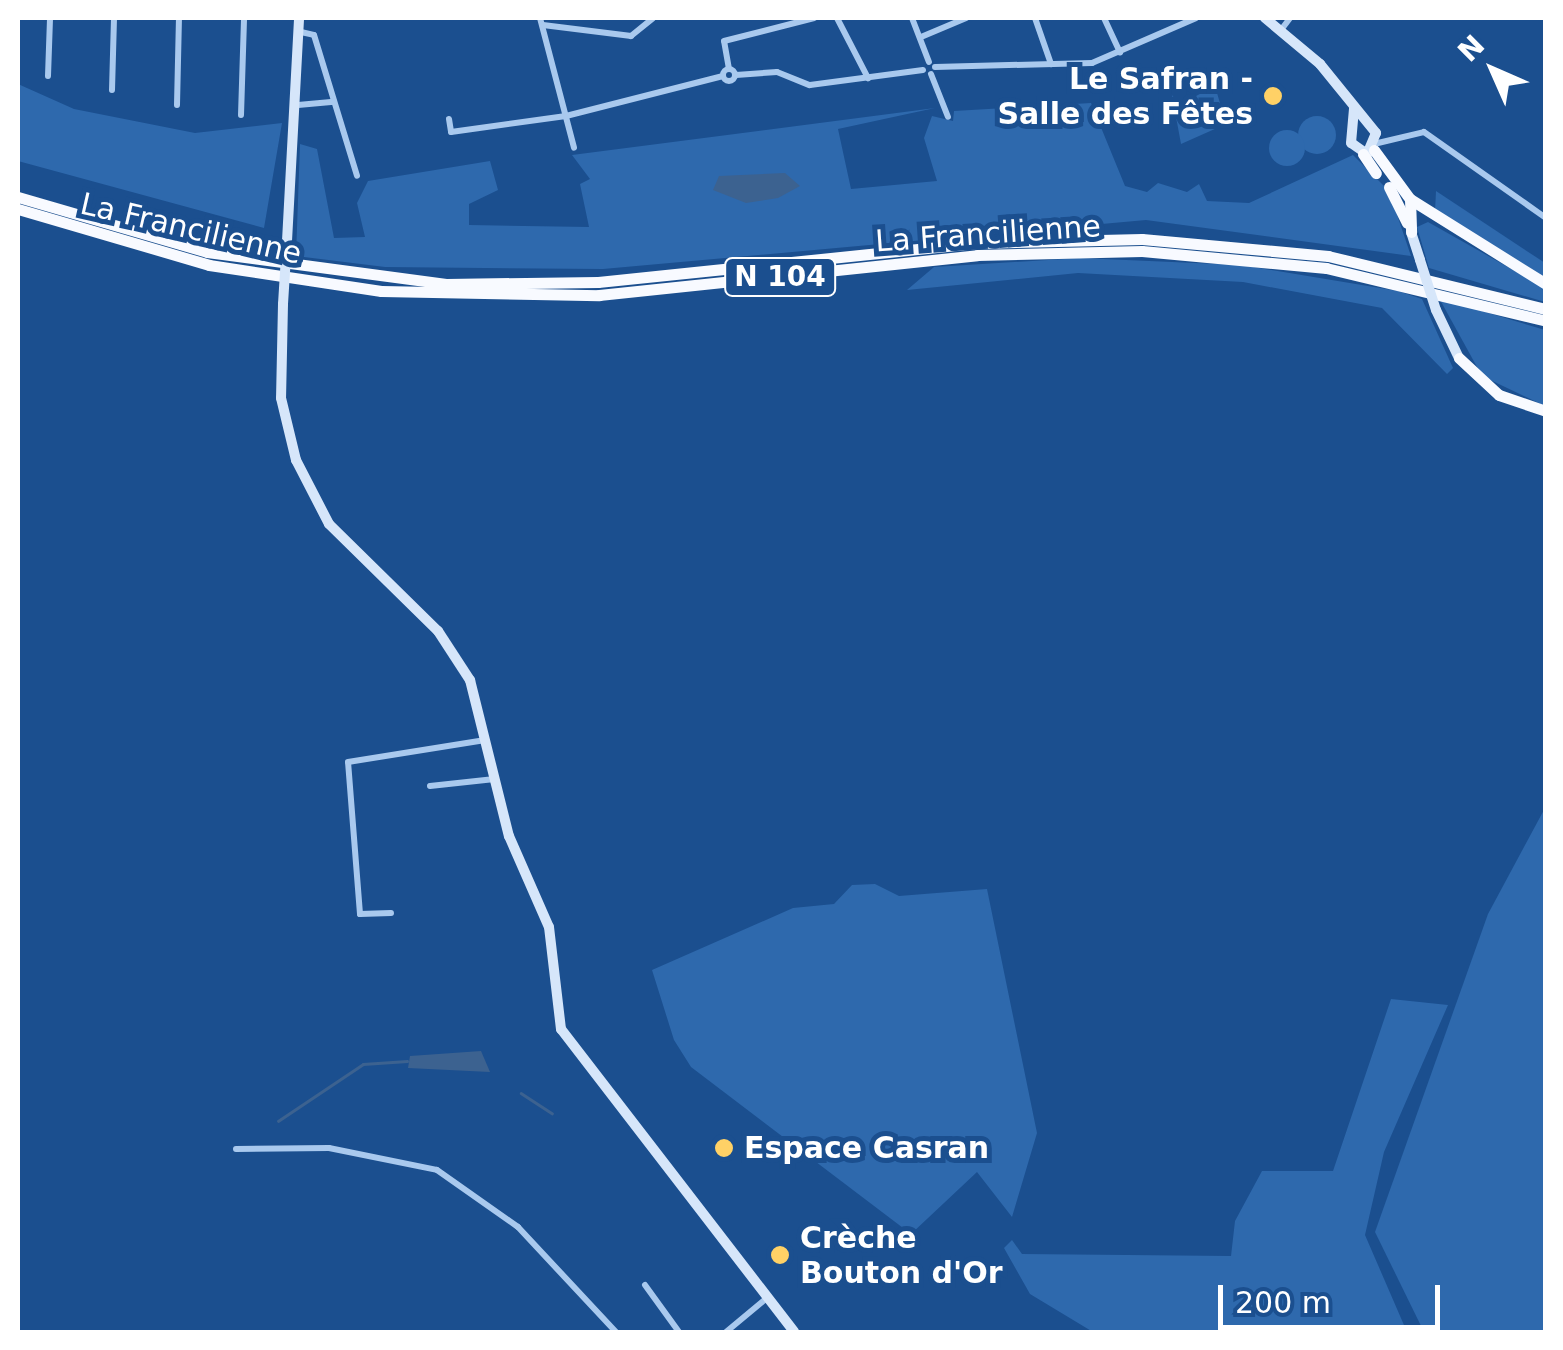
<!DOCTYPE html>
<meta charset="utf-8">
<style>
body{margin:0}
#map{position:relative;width:1563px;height:1350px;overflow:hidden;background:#1b4f8f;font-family:"DejaVu Sans",sans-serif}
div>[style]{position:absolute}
.green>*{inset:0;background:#2e69ad}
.round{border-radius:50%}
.water>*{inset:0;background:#3c6290}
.stream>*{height:2.5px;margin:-1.25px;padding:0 1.25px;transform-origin:1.25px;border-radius:1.25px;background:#3c6290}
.minor>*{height:6px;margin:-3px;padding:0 3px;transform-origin:3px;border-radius:3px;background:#a9c9ee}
.minor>.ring{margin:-3px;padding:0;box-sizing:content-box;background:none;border:6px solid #a9c9ee;border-radius:50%}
.secondary>*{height:10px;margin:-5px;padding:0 5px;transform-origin:5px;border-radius:5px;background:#d6e6fa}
.trunk>*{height:11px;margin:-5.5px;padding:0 5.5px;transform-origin:5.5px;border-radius:5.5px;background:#f8faff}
.secondary-bridge>*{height:10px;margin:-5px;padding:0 5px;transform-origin:5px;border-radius:5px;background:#d6e6fa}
.dots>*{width:28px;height:28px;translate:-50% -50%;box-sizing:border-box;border:5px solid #1b4f8f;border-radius:50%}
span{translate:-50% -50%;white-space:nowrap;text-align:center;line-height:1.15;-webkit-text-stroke:10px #1b4f8f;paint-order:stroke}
.shield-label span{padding:2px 8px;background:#1b4f8f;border:2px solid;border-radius:8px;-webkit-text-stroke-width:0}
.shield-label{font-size:28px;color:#fff;font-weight:700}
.poi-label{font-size:30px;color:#fff;font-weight:700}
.right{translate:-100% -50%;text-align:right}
.left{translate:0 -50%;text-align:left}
.street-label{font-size:30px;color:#fff}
.frame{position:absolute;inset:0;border:20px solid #fff;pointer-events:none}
.north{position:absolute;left:1443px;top:20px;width:100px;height:100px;-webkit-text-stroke:8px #1b4f8f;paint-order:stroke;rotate:315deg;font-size:28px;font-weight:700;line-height:40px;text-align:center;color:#fff}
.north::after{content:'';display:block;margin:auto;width:35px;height:45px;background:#fff;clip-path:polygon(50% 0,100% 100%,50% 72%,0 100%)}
.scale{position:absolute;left:1218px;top:1285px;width:222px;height:45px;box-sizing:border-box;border:5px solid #fff;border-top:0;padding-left:12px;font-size:30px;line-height:35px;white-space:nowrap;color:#fff;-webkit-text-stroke:8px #1b4f8f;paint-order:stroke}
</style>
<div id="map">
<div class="green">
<i style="clip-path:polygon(18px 84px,74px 109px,195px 133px,282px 123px,264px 228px,18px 161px)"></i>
<i style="clip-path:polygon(1215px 86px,1226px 124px,1181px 144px,1172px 95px,1179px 105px)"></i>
<i style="clip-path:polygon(1091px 103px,1125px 186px,1147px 192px,1158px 183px,1187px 192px,1199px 184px,1207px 201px,1249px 203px,1353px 155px,1389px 191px,1411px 256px,1146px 220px,603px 269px,385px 267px,296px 256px,300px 144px,317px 149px,334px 238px,365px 237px,357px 203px,368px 181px,490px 161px,498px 190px,469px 204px,469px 225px,589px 227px,580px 184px,590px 179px,572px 155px,935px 108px,838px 129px,851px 189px,937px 181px,924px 138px,932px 116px,953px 121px,954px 111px)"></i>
<i class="round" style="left:1298px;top:116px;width:38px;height:38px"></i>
<i class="round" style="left:1269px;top:130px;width:36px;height:36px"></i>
<i style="clip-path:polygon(1436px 191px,1545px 263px,1545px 277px,1435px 212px)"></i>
<i style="clip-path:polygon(1428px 222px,1545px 288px,1545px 302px,1429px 268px,1417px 227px)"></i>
<i style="clip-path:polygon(1080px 258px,1241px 265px,1398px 291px,1422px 299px,1453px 368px,1447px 374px,1382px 308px,1243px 282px,1078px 273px,907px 290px,934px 267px)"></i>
<i style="clip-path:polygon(1439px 298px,1545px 330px,1545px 406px,1482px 376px)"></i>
<i style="clip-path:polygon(1545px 808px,1545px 1332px,1424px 1332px,1375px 1232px,1488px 914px)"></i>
<i style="clip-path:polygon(875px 884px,899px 896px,987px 889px,1037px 1133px,1012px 1217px,977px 1172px,911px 1234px,691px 1067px,674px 1040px,652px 970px,793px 908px,834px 904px,852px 885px)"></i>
<i style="clip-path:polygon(1391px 999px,1448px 1005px,1384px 1152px,1365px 1235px,1407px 1332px,1093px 1332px,1030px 1294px,1004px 1248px,1012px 1240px,1022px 1254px,1231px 1256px,1235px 1221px,1262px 1171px,1333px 1171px)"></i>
</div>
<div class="water">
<i style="clip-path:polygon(785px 173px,800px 186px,778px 198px,746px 203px,713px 190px,719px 176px)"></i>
<i style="clip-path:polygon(481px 1051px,490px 1072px,408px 1068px,410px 1056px)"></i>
</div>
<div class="stream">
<i style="left:521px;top:1093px;width:37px;rotate:33deg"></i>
<i style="left:278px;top:1121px;width:102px;rotate:-33.8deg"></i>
<i style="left:363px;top:1064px;width:44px;rotate:-3.9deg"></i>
</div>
<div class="minor">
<i style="left:540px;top:18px;width:134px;rotate:75.3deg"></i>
<i style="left:837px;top:18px;width:68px;rotate:62.7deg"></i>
<i style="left:912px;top:18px;width:47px;rotate:68.9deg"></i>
<i style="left:1035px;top:18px;width:49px;rotate:70.8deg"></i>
<i style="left:1104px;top:18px;width:38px;rotate:65deg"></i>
<i style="left:543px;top:25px;width:89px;rotate:7.1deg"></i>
<i style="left:631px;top:36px;width:28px;rotate:-39deg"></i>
<i style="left:1281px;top:30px;width:15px;rotate:-53deg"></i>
<i style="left:301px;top:32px;width:13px;rotate:13deg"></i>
<i style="left:314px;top:35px;width:147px;rotate:73deg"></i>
<i style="left:921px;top:37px;width:49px;rotate:-22.9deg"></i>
<i style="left:935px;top:67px;width:157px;rotate:-1.5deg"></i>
<i style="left:1092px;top:63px;width:113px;rotate:-23.4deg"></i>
<i class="ring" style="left:723px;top:69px;width:6px;height:6px"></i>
<i style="left:729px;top:69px;width:28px;rotate:-100deg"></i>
<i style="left:724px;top:41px;width:93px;rotate:-14.3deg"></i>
<i style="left:931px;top:74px;width:46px;rotate:68.4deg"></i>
<i style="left:736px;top:75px;width:41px;rotate:-4.2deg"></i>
<i style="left:777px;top:72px;width:35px;rotate:22deg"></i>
<i style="left:810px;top:85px;width:114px;rotate:-7.6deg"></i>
<i style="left:48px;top:76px;width:58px;rotate:-88deg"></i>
<i style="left:112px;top:90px;width:72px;rotate:-88.4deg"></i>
<i style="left:177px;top:105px;width:87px;rotate:-88.7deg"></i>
<i style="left:298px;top:105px;width:36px;rotate:-5deg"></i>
<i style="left:241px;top:115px;width:97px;rotate:-88.2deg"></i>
<i style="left:449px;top:119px;width:13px;rotate:81deg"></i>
<i style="left:451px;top:132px;width:116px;rotate:-7.9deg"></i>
<i style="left:566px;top:116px;width:162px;rotate:-14.3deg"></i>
<i style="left:1378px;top:143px;width:47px;rotate:-13.4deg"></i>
<i style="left:1424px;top:132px;width:149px;rotate:35.2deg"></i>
<i style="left:430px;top:786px;width:65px;rotate:-6.1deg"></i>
<i style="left:391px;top:913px;width:31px;rotate:178deg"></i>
<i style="left:360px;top:914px;width:152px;rotate:-94.5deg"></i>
<i style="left:348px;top:762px;width:139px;rotate:-9.1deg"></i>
<i style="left:236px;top:1149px;width:93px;rotate:-0.6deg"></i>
<i style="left:329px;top:1148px;width:110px;rotate:11.5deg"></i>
<i style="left:437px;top:1170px;width:99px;rotate:35.1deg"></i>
<i style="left:518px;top:1227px;width:144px;rotate:47deg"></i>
<i style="left:645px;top:1285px;width:58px;rotate:54.1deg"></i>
<i style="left:726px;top:1332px;width:55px;rotate:-39.8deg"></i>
</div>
<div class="secondary">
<i style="left:1265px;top:18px;width:72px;rotate:39.9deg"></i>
<i style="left:1320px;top:64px;width:89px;rotate:50.9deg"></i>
<i style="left:1376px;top:133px;width:23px;rotate:113deg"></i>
<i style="left:1367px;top:154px;width:19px;rotate:-145deg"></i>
<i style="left:1351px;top:143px;width:36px;rotate:-85deg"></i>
<i style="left:1411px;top:232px;width:29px;rotate:72deg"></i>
<i style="left:287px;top:241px;width:223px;rotate:-86.9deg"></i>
<i style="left:283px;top:304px;width:94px;rotate:91.2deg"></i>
<i style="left:281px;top:398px;width:64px;rotate:76.4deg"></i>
<i style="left:296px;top:460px;width:72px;rotate:62.7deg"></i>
<i style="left:329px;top:524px;width:153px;rotate:44.5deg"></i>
<i style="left:438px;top:631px;width:59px;rotate:56.9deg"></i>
<i style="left:470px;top:680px;width:161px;rotate:76deg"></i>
<i style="left:509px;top:836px;width:99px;rotate:66.3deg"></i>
<i style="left:549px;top:927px;width:103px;rotate:83.3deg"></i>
<i style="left:561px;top:1029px;width:382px;rotate:52.4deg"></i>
<i style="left:1436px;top:310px;width:53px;rotate:64.4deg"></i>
</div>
<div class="trunk">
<i style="left:1374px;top:150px;width:61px;rotate:53.7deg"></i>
<i style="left:1410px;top:199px;width:33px;rotate:88deg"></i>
<i style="left:1363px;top:154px;width:23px;rotate:56deg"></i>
<i style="left:1389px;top:187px;width:40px;rotate:63.4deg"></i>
<i style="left:18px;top:197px;width:197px;rotate:16.2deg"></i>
<i style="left:207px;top:252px;width:241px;rotate:7.6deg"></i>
<i style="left:446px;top:284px;width:152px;rotate:-0.8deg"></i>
<i style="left:598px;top:282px;width:380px;rotate:-5.9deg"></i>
<i style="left:976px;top:243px;width:166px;rotate:-1.4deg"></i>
<i style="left:1142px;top:239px;width:187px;rotate:5.2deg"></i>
<i style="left:1328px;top:256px;width:224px;rotate:13.7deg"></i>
<i style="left:1410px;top:199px;width:160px;rotate:32deg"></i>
<i style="left:18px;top:209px;width:199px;rotate:16.3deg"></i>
<i style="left:209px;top:265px;width:174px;rotate:8.6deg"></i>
<i style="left:381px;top:291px;width:218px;rotate:1.1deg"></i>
<i style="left:599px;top:295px;width:380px;rotate:-6deg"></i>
<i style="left:977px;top:255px;width:165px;rotate:-1.4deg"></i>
<i style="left:1142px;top:251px;width:185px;rotate:5.3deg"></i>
<i style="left:1326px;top:268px;width:226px;rotate:13.5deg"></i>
<i style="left:1459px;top:358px;width:54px;rotate:42.8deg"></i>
<i style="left:1499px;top:395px;width:50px;rotate:18.8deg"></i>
</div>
<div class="secondary-bridge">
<i style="left:1420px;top:260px;width:52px;rotate:72.3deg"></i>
<i style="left:283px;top:304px;width:63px;rotate:-86.4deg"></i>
</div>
<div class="dots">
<i style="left:1273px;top:96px;background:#ffd166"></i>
<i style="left:724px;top:1148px;background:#ffd166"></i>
<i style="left:780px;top:1255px;background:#ffd166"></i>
</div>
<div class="shield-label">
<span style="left:780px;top:277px">N 104</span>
</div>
<div class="poi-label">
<span class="right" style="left:1253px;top:96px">Le Safran -<br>Salle des Fêtes</span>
<span class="left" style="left:744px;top:1148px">Espace Casran</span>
<span class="left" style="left:800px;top:1255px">Crèche<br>Bouton d'Or</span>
</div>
<div class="street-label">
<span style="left:191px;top:229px;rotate:13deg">La Francilienne</span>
<span style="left:988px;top:234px;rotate:-4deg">La Francilienne</span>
</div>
<div class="frame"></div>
<div class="north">N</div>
<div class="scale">200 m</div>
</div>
